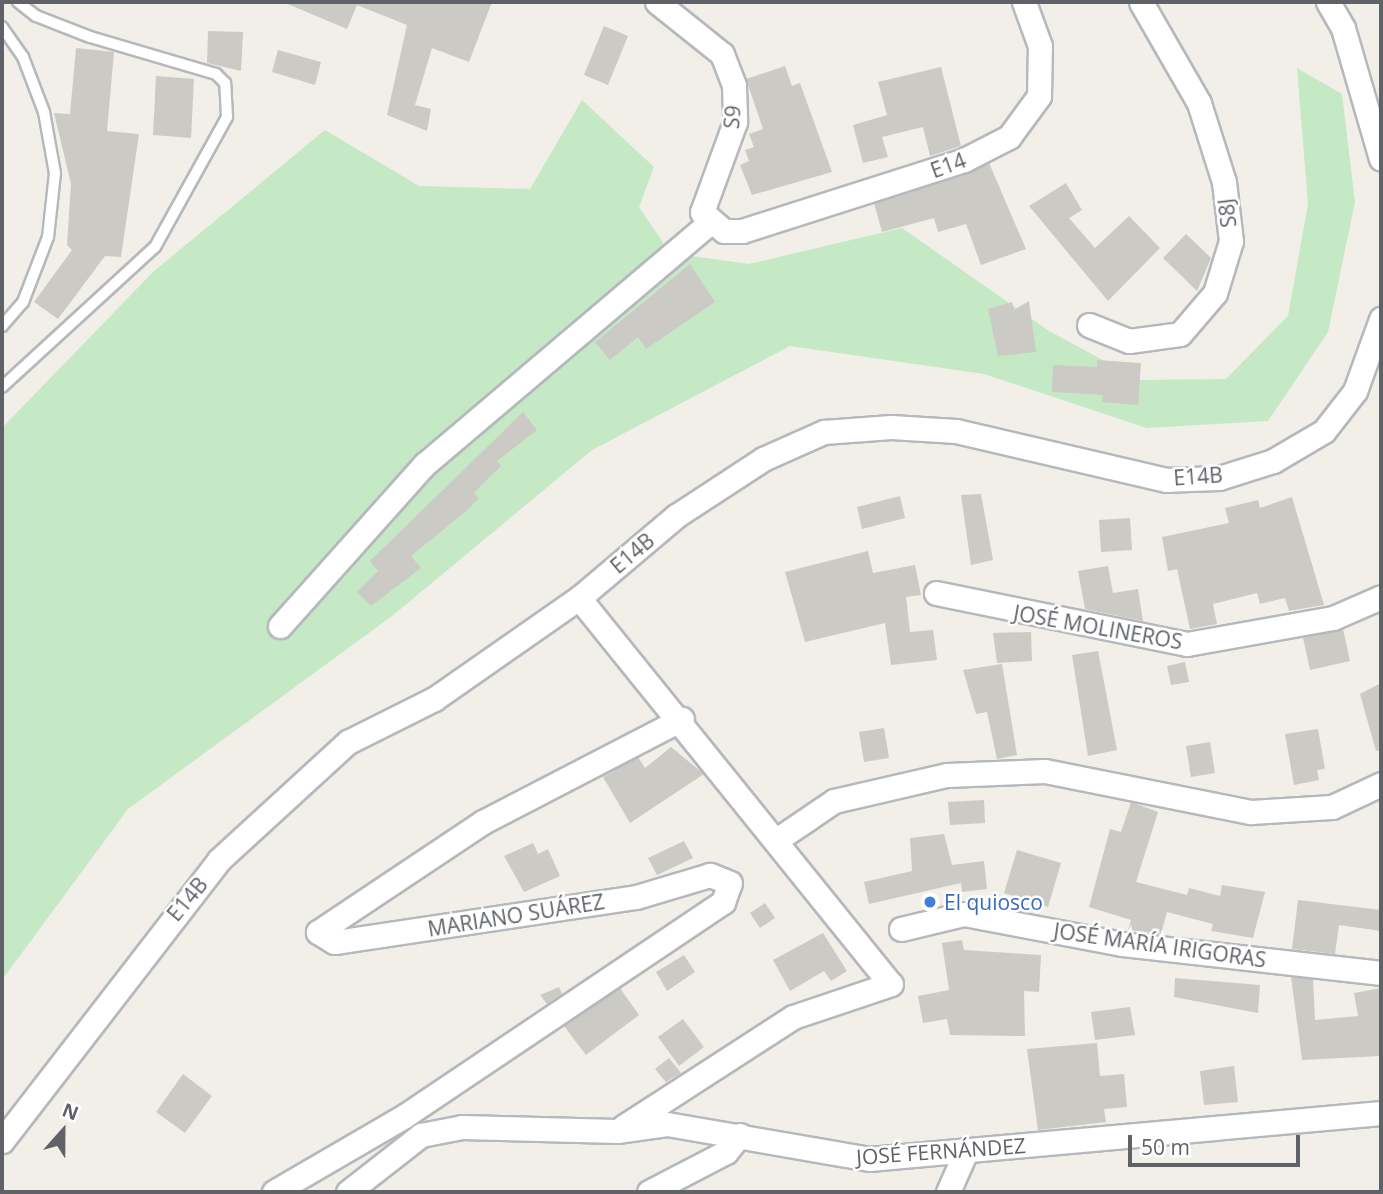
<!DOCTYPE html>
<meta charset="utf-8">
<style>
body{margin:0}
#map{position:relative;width:1383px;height:1194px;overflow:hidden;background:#f1efe8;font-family:"Open Sans",sans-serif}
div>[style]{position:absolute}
.green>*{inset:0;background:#c5e8c5}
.building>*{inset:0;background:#cccac5}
.roads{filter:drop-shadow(2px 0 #b5b8bc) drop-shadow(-2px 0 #b5b8bc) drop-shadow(0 2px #b5b8bc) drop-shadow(0 -2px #b5b8bc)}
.lane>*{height:10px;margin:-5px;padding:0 5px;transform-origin:5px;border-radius:5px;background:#fff}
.street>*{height:23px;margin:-11.5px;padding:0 11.5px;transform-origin:11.5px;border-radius:11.5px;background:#fff}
.dots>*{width:19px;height:19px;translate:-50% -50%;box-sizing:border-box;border:4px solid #fff;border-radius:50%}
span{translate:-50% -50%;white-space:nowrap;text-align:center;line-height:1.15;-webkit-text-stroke:5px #fff;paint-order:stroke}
.street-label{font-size:21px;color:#5f6368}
.shop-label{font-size:21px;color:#366cbe}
.left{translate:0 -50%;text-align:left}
.frame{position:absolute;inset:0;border:4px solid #5f6368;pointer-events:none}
.north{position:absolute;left:28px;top:1096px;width:70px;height:70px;-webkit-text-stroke:5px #fff;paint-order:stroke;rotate:21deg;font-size:19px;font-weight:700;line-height:28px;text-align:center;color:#5f6368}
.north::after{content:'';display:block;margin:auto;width:24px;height:32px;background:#5f6368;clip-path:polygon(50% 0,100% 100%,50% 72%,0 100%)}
.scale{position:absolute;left:1128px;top:1135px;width:172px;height:32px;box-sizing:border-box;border:4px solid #5f6368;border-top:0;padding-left:9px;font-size:21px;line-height:24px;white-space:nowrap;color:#5f6368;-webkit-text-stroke:5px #fff;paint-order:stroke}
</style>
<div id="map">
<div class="green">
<i style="clip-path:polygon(1297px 68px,1342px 94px,1355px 202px,1328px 332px,1268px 421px,1147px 428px,984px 374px,790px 346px,592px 450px,392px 616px,128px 809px,2px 980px,2px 428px,153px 272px,325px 130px,419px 186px,530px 189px,582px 100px,654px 167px,639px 207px,670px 253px,749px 264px,902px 228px,1049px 331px,1140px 380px,1226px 379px,1288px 316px,1308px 204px)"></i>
</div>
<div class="building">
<i style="clip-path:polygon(283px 2px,492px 2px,469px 62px,432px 48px,415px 105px,431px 109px,427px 131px,387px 115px,407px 25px,357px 5px,347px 29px)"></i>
<i style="clip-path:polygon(604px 26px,628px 36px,608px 85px,584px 75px)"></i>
<i style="clip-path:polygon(208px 31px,243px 32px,241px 71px,207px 63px)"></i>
<i style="clip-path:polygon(76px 48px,114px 52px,107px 131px,139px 134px,121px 257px,105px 256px,58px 319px,34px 302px,72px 250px,67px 245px,71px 184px,54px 113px,70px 114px)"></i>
<i style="clip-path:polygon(278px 50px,321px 62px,315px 85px,272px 72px)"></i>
<i style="clip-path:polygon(785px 66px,792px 86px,800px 83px,832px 172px,752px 195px,740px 165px,749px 161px,745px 150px,754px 147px,749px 134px,763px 129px,746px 79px)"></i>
<i style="clip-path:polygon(941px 67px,961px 146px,930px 156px,923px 127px,882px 137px,888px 157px,863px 163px,853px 125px,887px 115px,878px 82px)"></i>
<i style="clip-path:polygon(156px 76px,194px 79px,191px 138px,153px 135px)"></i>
<i style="clip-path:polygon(989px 163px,1026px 249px,981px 265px,966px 224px,938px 232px,934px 218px,882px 232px,874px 203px)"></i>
<i style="clip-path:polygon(1066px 183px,1082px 210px,1069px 218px,1095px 248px,1129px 216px,1160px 248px,1108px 301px,1029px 206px)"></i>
<i style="clip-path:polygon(1186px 234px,1211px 258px,1197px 291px,1163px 258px)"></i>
<i style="clip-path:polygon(690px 264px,715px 302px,646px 349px,638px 337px,610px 360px,595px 342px)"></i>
<i style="clip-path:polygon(1029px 301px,1036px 352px,998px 356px,988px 309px,1012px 302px,1014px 310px)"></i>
<i style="clip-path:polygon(1097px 360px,1141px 363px,1138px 405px,1102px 402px,1103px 395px,1052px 392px,1053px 365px,1097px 367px)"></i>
<i style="clip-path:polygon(523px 412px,537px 430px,497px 461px,501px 466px,474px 493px,479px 498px,466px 511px,411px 556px,421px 568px,371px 606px,357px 592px,378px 571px,370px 561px)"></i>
<i style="clip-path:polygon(981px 494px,993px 560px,971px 565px,961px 495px)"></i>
<i style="clip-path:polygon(900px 496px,905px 518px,862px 529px,857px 507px)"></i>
<i style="clip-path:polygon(1292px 497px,1324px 605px,1289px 611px,1285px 598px,1260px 604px,1257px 593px,1213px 604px,1217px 624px,1190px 629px,1177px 569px,1168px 571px,1162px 537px,1229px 523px,1225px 508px,1258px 500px,1260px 508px)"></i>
<i style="clip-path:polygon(1130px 518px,1132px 550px,1101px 552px,1099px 520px)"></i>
<i style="clip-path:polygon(868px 551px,873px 573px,915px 565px,921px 595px,906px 597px,910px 632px,933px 630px,937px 660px,891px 665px,885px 623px,805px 642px,785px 572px)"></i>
<i style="clip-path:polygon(1108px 566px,1113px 593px,1138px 589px,1143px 621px,1085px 609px,1078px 571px)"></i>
<i style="clip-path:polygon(1343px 629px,1350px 661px,1310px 670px,1303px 638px)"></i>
<i style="clip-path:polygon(1031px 632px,1032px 661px,997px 663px,993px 633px)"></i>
<i style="clip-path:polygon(1098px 651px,1117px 750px,1088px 756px,1072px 655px)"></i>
<i style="clip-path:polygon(1185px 662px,1189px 682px,1171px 685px,1167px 666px)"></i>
<i style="clip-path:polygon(1002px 664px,1017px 755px,997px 759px,987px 712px,976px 714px,963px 670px)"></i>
<i style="clip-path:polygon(1381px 683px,1381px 750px,1376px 751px,1360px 694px)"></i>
<i style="clip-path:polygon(884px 728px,889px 758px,864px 762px,859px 732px)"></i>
<i style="clip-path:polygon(1318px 729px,1325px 769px,1317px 770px,1319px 780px,1294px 785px,1285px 734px)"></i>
<i style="clip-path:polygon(1210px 742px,1215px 773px,1191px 777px,1186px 746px)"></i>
<i style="clip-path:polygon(671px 747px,704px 774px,630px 823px,603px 777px,638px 757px,645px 768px)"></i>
<i style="clip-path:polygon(984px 800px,985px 823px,950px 825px,948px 802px)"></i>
<i style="clip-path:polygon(1131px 802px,1158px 812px,1136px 882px,1187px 895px,1189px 888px,1220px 896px,1222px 885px,1265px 892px,1253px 938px,1211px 931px,1213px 924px,1167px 912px,1161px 934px,1128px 930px,1131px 920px,1089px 907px,1110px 829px,1121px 832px)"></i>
<i style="clip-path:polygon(944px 834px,952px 865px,984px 861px,987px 889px,962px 892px,961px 883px,869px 904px,864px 882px,912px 871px,910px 838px)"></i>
<i style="clip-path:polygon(684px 841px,693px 858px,657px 875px,648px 858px)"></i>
<i style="clip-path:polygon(533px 843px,538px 854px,548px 849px,560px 876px,524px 892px,504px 856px)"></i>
<i style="clip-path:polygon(1017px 850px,1061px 863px,1048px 907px,1004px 893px)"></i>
<i style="clip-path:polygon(1298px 900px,1381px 910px,1381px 931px,1339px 925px,1335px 954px,1292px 949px)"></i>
<i style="clip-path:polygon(765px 903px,775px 918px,760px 928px,750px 913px)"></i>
<i style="clip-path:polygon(823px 933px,847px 971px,831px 981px,824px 971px,790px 991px,773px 960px)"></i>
<i style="clip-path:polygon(962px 940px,964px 950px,1041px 955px,1039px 992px,1024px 991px,1025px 1036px,950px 1035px,947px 1019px,923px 1023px,918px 996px,949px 990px,942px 943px)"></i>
<i style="clip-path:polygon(684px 955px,695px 972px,667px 991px,656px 972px)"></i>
<i style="clip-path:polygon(1291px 977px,1313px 979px,1315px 1020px,1358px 1016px,1354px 993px,1381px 988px,1381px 1056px,1302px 1060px)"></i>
<i style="clip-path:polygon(1175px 978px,1260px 985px,1258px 1013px,1174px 997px)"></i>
<i style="clip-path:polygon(559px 987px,562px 994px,547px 1004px,540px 995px)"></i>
<i style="clip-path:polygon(620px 988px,639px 1015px,586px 1055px,564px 1026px)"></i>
<i style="clip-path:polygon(1130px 1007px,1135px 1035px,1095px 1040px,1091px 1012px)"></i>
<i style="clip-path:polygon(683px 1019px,704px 1047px,679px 1066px,658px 1037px)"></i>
<i style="clip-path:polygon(1097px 1043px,1100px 1076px,1124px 1074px,1127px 1107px,1104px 1109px,1106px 1122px,1038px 1130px,1027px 1049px)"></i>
<i style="clip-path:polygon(669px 1058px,681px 1073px,666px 1082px,655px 1069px)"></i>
<i style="clip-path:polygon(1234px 1066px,1238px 1102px,1204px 1105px,1200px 1071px)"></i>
<i style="clip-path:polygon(183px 1074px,212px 1096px,185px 1133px,156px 1112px)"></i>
</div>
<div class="roads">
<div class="lane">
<i style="left:2px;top:27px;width:37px;rotate:55deg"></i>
<i style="left:23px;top:57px;width:59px;rotate:69.1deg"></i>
<i style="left:44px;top:112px;width:62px;rotate:79.8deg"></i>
<i style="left:55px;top:173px;width:64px;rotate:96.2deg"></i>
<i style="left:48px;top:237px;width:70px;rotate:111deg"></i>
<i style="left:23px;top:302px;width:32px;rotate:131deg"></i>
<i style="left:2px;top:387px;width:207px;rotate:-42.5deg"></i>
<i style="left:155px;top:247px;width:149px;rotate:-61deg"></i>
<i style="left:227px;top:117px;width:34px;rotate:-93deg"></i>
<i style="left:225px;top:83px;width:13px;rotate:-135deg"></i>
<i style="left:216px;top:74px;width:131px;rotate:-163.6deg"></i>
<i style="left:90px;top:37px;width:58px;rotate:-158.7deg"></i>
<i style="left:36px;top:16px;width:23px;rotate:-142deg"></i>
</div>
<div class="street">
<i style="left:657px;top:2px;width:83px;rotate:38.7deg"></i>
<i style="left:722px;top:54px;width:34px;rotate:69deg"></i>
<i style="left:734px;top:86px;width:36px;rotate:88deg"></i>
<i style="left:735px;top:122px;width:96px;rotate:110.1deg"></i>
<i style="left:702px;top:212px;width:29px;rotate:41deg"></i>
<i style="left:724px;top:231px;width:18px"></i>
<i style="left:742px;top:231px;width:233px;rotate:-17.7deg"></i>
<i style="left:964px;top:160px;width:51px;rotate:-27.1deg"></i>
<i style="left:1009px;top:137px;width:51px;rotate:-53.8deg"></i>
<i style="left:1039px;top:96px;width:50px;rotate:-88.9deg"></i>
<i style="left:1040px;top:46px;width:47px;rotate:-110deg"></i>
<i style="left:1328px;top:2px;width:30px;rotate:60deg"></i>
<i style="left:1343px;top:28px;width:136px;rotate:73.8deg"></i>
<i style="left:1089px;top:325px;width:43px;rotate:21.8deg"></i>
<i style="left:1129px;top:341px;width:51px;rotate:-7.8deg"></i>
<i style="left:1180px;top:334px;width:54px;rotate:-49.5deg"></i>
<i style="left:1215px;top:293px;width:54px;rotate:-72.9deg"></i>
<i style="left:1231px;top:241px;width:59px;rotate:-96.8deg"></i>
<i style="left:1224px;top:182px;width:83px;rotate:-107.6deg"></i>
<i style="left:1199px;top:103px;width:116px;rotate:-119.9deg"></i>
<i style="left:936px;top:593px;width:256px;rotate:11.5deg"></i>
<i style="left:1187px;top:644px;width:148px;rotate:-10.1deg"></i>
<i style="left:1333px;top:618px;width:52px;rotate:-23.6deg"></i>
<i style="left:579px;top:598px;width:496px;rotate:51.1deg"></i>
<i style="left:891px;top:984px;width:103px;rotate:161.4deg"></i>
<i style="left:793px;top:1017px;width:202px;rotate:147.1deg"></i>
<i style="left:280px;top:626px;width:217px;rotate:-48.2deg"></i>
<i style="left:425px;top:464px;width:372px;rotate:-40.3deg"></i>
<i style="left:778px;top:839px;width:68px;rotate:-34.2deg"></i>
<i style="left:834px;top:801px;width:116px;rotate:-13deg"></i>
<i style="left:947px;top:775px;width:98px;rotate:-2.3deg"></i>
<i style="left:1045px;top:771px;width:210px;rotate:11.3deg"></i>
<i style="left:1251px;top:812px;width:81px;rotate:-3.5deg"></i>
<i style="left:1332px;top:807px;width:54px;rotate:-25.1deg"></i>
<i style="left:901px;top:929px;width:65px;rotate:-13.4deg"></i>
<i style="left:964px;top:914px;width:162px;rotate:10.7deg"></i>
<i style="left:1123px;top:944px;width:260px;rotate:6.4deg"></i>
<i style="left:2px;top:1141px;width:355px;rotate:-52.3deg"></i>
<i style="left:219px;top:860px;width:175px;rotate:-42.5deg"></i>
<i style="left:348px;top:742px;width:96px;rotate:-26.6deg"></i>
<i style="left:434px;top:699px;width:177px;rotate:-34.9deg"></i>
<i style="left:579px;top:598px;width:127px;rotate:-40.2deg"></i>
<i style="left:676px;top:516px;width:104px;rotate:-33.2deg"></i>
<i style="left:763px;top:459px;width:67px;rotate:-23.9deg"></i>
<i style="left:824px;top:432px;width:67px;rotate:-4.3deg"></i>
<i style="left:891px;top:427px;width:65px;rotate:3.5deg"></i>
<i style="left:956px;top:431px;width:216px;rotate:13.1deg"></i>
<i style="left:1166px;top:480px;width:53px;rotate:-2.2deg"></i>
<i style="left:1219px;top:478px;width:57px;rotate:-17.5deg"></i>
<i style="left:1273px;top:461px;width:59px;rotate:-30.5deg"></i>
<i style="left:1324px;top:431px;width:51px;rotate:-52.2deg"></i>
<i style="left:1355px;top:391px;width:77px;rotate:-70.1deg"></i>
<i style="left:274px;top:1192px;width:149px;rotate:-30.2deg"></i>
<i style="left:403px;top:1117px;width:386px;rotate:-33.9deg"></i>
<i style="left:723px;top:902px;width:20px;rotate:-70deg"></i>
<i style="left:730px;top:883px;width:22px;rotate:-158deg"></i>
<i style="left:710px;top:875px;width:77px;rotate:163.4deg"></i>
<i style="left:636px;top:897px;width:305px;rotate:171.5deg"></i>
<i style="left:334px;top:942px;width:19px;rotate:-148deg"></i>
<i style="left:318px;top:932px;width:198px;rotate:-33.7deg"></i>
<i style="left:483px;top:822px;width:224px;rotate:-27.4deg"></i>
<i style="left:348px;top:1192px;width:93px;rotate:-38deg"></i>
<i style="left:421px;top:1135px;width:42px;rotate:-11deg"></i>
<i style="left:462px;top:1127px;width:155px;rotate:1.5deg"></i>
<i style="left:617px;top:1131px;width:50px;rotate:-8deg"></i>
<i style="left:667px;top:1124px;width:205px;rotate:9.8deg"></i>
<i style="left:869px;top:1159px;width:514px;rotate:-5.13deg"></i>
<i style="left:649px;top:1192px;width:87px;rotate:-27.5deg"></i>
<i style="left:726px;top:1152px;width:22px;rotate:-51deg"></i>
<i style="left:948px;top:1192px;width:45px;rotate:-66.3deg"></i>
</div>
</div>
<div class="dots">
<i style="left:930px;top:902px;background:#3f7fe0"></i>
</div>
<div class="street-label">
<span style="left:732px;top:117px;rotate:-85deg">S9</span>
<span style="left:948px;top:165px;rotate:-20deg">E14</span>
<span style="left:1227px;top:213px;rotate:-97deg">S8J</span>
<span style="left:1198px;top:476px;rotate:-4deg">E14B</span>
<span style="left:632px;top:553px;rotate:-40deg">E14B</span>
<span style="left:1098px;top:627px;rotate:10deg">JOSÉ MOLINEROS</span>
<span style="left:187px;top:899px;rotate:-50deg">E14B</span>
<span style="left:516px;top:915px;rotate:-9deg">MARIANO SUÁREZ</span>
<span style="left:1160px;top:945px;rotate:8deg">JOSÉ MARÍA IRIGORAS</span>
<span style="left:941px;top:1151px;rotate:-4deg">JOSÉ FERNÁNDEZ</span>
</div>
<div class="shop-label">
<span class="left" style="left:944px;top:902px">El quiosco</span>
</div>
<div class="frame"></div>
<div class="north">N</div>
<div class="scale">50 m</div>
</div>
